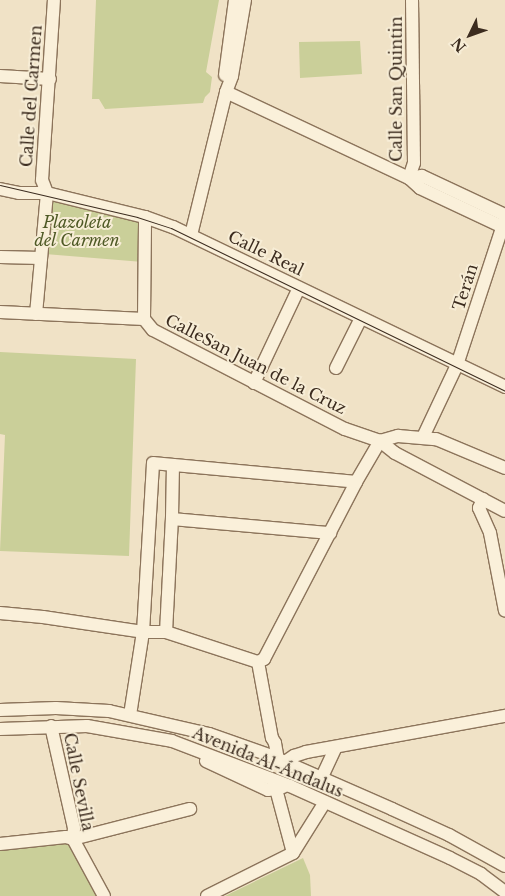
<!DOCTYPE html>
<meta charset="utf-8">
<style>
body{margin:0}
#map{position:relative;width:505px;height:896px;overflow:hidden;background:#f0e2c6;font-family:"Libre Baskerville",serif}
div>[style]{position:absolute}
.green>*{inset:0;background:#cacf99}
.roads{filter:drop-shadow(1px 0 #8c745b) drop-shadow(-1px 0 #8c745b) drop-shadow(0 1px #8c745b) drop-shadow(0 -1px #8c745b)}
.minor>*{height:12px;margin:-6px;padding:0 6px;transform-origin:6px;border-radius:6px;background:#faf0da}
.tram>*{height:1px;margin:-0.5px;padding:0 0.5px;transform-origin:0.5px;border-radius:0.5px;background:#3c2c1f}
span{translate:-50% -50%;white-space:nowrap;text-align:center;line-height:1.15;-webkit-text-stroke:4px #f7edd6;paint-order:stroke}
.street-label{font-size:16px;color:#3c2c1f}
.park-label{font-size:16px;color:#4e5925;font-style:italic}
.north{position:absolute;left:445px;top:10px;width:50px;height:50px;-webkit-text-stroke:4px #f7edd6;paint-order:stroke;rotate:228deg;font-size:14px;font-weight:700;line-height:20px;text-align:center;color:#3c2c1f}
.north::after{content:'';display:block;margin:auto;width:18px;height:22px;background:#3c2c1f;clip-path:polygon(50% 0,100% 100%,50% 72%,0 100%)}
</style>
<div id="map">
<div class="green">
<i style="clip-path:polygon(96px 0,219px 0,206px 72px,212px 77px,210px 92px,205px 97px,203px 103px,105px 109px,99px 99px,92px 99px)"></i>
<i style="clip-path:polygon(360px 41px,362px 74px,300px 78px,299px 42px)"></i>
<i style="clip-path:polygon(48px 199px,143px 220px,143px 262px,45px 254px)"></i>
<i style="clip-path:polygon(0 352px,136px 359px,129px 556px,0 551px,5px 435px,0 434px)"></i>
<i style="clip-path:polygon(68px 839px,99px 896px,0 896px,0 847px)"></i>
<i style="clip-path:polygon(303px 858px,310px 875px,311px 896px,225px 896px)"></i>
</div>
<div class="roads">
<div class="minor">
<i style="left:225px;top:75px;width:76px;rotate:-82.4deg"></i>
<i style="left:0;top:76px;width:50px;rotate:3.4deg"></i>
<i style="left:226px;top:92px;width:202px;rotate:25.2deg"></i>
<i style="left:409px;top:178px;width:16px;rotate:-72deg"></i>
<i style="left:414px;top:163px;width:163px;rotate:-90.7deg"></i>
<i style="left:0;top:189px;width:19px;rotate:12deg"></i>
<i style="left:19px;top:193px;width:28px"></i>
<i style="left:47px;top:193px;width:101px;rotate:13.8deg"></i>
<i style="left:145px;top:217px;width:30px;rotate:20deg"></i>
<i style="left:173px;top:227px;width:369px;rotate:25.7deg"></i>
<i style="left:505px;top:215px;width:92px;rotate:-154.8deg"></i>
<i style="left:422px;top:176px;width:13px;rotate:171deg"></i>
<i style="left:409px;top:178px;width:15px;rotate:42deg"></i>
<i style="left:420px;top:188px;width:94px;rotate:25.2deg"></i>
<i style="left:191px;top:235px;width:147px;rotate:-76.2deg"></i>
<i style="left:226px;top:92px;width:17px;rotate:-69deg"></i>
<i style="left:232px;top:76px;width:77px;rotate:-80.3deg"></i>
<i style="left:0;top:257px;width:41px;rotate:1.4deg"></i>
<i style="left:0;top:312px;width:144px;rotate:2.8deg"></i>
<i style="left:144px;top:319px;width:14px;rotate:51deg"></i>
<i style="left:153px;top:330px;width:216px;rotate:27.3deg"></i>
<i style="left:345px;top:429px;width:37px;rotate:19deg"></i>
<i style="left:380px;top:441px;width:19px;rotate:39deg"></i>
<i style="left:395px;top:453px;width:124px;rotate:27.8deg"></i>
<i style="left:36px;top:314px;width:121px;rotate:-84.8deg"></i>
<i style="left:47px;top:193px;width:14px;rotate:-111deg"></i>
<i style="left:42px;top:180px;width:180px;rotate:-86.2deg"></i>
<i style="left:144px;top:319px;width:102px;rotate:-89.4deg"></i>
<i style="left:336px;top:368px;width:56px;rotate:-63.4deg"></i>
<i style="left:254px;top:383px;width:105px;rotate:-64.7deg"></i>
<i style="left:423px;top:437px;width:80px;rotate:-64.7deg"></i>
<i style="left:457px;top:365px;width:154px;rotate:-71.8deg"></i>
<i style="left:380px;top:441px;width:19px;rotate:-16deg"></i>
<i style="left:398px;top:436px;width:38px;rotate:5deg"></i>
<i style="left:436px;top:439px;width:75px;rotate:22.8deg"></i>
<i style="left:173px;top:465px;width:54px;rotate:91.1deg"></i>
<i style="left:172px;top:519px;width:159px;rotate:5.1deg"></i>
<i style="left:483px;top:499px;width:10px;rotate:114deg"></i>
<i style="left:479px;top:508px;width:27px;rotate:66deg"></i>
<i style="left:490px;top:533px;width:79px;rotate:79.1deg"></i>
<i style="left:0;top:613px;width:43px;rotate:5.3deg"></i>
<i style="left:43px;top:617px;width:101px;rotate:8.5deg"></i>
<i style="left:143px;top:632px;width:23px"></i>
<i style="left:166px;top:632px;width:97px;rotate:18.1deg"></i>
<i style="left:166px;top:632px;width:113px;rotate:-87deg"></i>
<i style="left:258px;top:662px;width:7px;rotate:-27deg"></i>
<i style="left:264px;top:659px;width:199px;rotate:-62.5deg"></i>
<i style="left:356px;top:482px;width:48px;rotate:-59.7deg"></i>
<i style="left:258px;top:662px;width:77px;rotate:79.6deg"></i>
<i style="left:272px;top:738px;width:6px;rotate:59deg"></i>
<i style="left:275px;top:743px;width:17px;rotate:80deg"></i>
<i style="left:0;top:710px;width:56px;rotate:-2deg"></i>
<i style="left:56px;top:708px;width:53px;rotate:3.2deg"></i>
<i style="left:109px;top:711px;width:103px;rotate:13deg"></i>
<i style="left:209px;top:734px;width:64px;rotate:19.3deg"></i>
<i style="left:269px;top:755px;width:134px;rotate:23.7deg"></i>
<i style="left:392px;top:809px;width:63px;rotate:24.5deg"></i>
<i style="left:449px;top:835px;width:64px;rotate:29deg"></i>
<i style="left:130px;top:715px;width:84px;rotate:-81.1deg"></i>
<i style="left:143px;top:632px;width:169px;rotate:-86.6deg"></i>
<i style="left:153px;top:463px;width:204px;rotate:5.3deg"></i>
<i style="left:51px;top:726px;width:105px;rotate:77.3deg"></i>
<i style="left:74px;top:828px;width:11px;rotate:95deg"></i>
<i style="left:73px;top:839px;width:65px;rotate:61.5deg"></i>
<i style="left:0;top:729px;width:87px;rotate:-2deg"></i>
<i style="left:87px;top:726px;width:86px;rotate:10deg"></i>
<i style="left:172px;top:741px;width:126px;rotate:20.9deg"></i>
<i style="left:290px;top:786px;width:175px;rotate:24.2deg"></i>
<i style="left:450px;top:858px;width:35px;rotate:27deg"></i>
<i style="left:481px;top:874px;width:30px;rotate:37deg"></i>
<i style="left:206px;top:761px;width:68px;rotate:25.1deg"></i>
<i style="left:268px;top:790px;width:8px;rotate:-7deg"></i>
<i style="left:285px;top:762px;width:11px;rotate:-34deg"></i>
<i style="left:294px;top:756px;width:13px;rotate:-18deg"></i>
<i style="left:306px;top:752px;width:202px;rotate:-10.3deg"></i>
<i style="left:321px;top:779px;width:35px;rotate:-65deg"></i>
<i style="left:283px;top:787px;width:7px;rotate:164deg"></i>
<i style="left:276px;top:789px;width:66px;rotate:75.1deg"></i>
<i style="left:0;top:844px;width:66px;rotate:-6.1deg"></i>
<i style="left:66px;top:837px;width:7px;rotate:16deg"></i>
<i style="left:73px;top:839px;width:121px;rotate:-14.4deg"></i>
<i style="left:207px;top:896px;width:96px;rotate:-26.6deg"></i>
<i style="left:293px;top:853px;width:60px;rotate:-57.9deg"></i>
</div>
</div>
<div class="tram">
<i style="left:0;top:185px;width:141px;rotate:13.1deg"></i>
<i style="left:137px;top:217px;width:36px;rotate:18deg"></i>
<i style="left:171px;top:228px;width:372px;rotate:26deg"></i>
</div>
<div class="street-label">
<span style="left:396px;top:89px;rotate:-90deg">Calle San Quintin</span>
<span style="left:31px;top:96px;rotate:-86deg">Calle del Carmen</span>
<span style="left:266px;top:253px;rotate:26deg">Calle Real</span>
<span style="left:465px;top:287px;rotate:-72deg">Terán</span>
<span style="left:256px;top:364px;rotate:27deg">CalleSan Juan de la Cruz</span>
<span style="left:268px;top:762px;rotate:22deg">Avenida Al-Ándalus</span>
<span style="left:79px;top:782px;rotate:79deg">Calle Sevilla</span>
</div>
<div class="park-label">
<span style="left:77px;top:231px">Plazoleta<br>del Carmen</span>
</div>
<div class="north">N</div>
</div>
